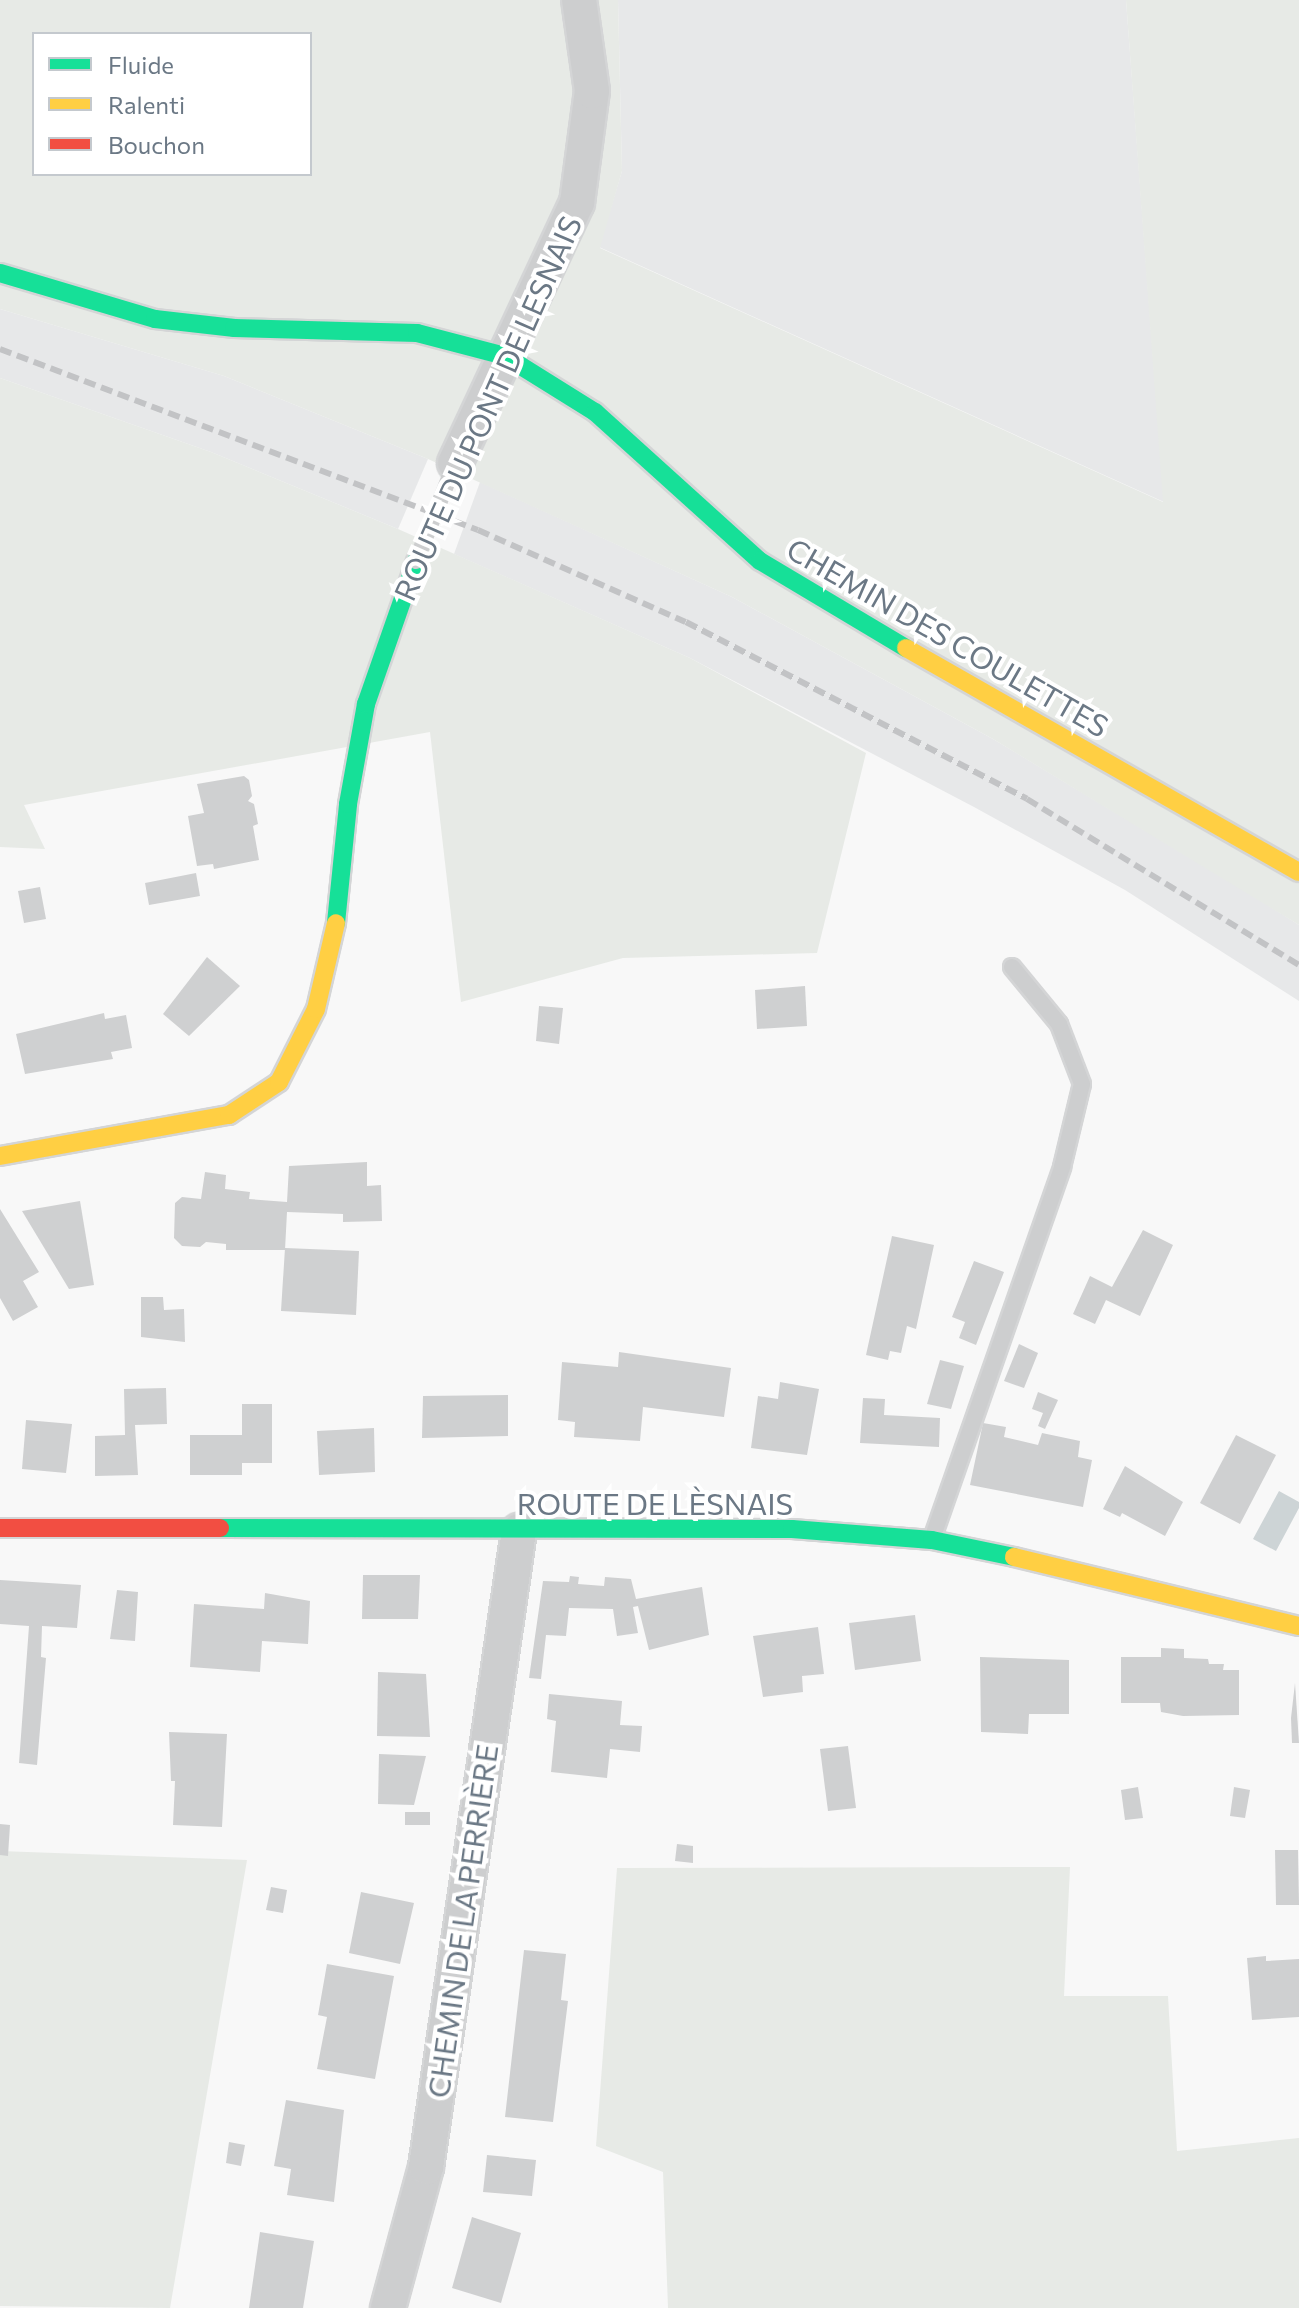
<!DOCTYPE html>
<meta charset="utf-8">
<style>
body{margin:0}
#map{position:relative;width:1299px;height:2308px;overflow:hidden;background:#f8f8f8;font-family:Commissioner,sans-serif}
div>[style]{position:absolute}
.built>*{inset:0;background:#e7e8e9}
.green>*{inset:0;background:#e7eae6}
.water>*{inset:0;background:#cdd4d6}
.building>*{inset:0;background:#cfd0d1}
.roads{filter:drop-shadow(2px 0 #d4d5d6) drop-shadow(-2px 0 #d4d5d6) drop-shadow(0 2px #d4d5d6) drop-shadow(0 -2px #d4d5d6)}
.lane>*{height:16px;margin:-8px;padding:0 8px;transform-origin:8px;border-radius:8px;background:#cdcecf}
.street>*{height:34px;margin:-17px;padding:0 17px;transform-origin:17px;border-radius:17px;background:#cdcecf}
.fast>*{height:18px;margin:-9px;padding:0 9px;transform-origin:9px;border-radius:9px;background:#16e098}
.slow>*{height:18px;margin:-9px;padding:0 9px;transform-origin:9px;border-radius:9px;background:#ffcf43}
.jam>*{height:18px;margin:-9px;padding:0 9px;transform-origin:9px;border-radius:9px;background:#f24e42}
.rail>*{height:6px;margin-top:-3px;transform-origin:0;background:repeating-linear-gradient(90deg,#c2c3c5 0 12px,transparent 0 18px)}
.lane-bridge>*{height:16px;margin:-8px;padding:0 8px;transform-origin:8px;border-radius:8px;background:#cdcecf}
span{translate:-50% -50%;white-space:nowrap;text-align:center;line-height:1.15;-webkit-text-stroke:8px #fff;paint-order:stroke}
.street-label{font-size:30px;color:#6b7885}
.legend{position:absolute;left:32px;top:32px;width:280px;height:144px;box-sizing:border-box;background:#fff;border:2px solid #c4c9ce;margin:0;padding:10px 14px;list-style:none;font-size:24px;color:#6b7885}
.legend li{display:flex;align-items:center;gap:16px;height:40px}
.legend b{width:40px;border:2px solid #c4c9ce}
</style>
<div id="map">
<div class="built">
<i style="clip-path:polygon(618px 0,1126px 0,1164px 502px,599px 247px,622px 171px)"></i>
<i style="clip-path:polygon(0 309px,224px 376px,428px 459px,398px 529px,211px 452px,0 378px)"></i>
<i style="clip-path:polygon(480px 482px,732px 597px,993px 739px,1252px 895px,1299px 925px,1299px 1001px,1125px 890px,974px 807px,690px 658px,454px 554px)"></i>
</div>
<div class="green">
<i style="clip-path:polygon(evenodd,0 0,618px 0,622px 171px,600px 248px,1163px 502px,1126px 0,1299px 0,1299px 925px,993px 739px,732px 597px,428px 459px,224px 376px,0 309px,0 0,34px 34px,310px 34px,310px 174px,34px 174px,34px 34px)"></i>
<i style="clip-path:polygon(0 378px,211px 452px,398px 529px,690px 658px,866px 753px,817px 953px,623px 958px,461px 1002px,430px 732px,24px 805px,45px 849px,0 847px)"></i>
<i style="clip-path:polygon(0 1851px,247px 1860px,170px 2308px,0 2306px)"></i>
<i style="clip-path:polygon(1070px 1867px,1064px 1996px,1168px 1996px,1177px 2151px,1299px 2138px,1299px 2308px,668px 2308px,663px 2172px,596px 2146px,617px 1868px)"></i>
</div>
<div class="water">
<i style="clip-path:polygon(1279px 1491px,1299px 1502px,1299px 1508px,1276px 1551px,1253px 1539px)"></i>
</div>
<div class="building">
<i style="clip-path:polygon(244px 776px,249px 780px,252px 796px,248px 801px,254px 804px,258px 824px,253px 826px,259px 860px,214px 869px,213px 864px,197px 866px,188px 816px,204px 813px,197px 784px)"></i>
<i style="clip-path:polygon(196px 873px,200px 896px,149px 905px,145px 883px)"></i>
<i style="clip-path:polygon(40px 887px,46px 919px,24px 923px,18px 891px)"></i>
<i style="clip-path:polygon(207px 957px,240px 986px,189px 1036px,163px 1014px)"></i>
<i style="clip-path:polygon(805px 986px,807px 1026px,757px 1029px,755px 990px)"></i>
<i style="clip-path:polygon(539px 1006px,563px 1008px,559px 1044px,536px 1041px)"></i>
<i style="clip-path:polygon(104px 1013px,105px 1019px,126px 1015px,132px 1048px,111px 1052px,113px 1059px,25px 1074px,16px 1034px)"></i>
<i style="clip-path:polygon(367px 1162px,367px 1186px,381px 1185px,382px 1221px,343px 1222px,343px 1214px,287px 1212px,285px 1250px,226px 1250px,226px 1244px,206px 1242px,200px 1247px,182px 1246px,174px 1238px,175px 1203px,182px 1197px,201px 1199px,205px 1172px,226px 1175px,225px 1189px,250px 1192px,249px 1199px,287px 1202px,289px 1166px)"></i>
<i style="clip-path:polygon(80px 1201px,94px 1285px,69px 1289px,22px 1211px)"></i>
<i style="clip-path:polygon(0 1209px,39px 1272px,23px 1281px,38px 1307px,13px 1321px,0 1298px)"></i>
<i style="clip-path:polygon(1143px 1230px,1173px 1245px,1140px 1316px,1106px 1300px,1095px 1324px,1073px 1314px,1090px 1276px,1112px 1287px)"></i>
<i style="clip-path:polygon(892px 1236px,934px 1245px,916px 1329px,907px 1326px,901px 1353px,890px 1351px,888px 1360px,866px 1355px)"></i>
<i style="clip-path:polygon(285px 1248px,359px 1251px,356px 1315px,281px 1311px)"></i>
<i style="clip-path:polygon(974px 1261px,1004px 1272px,976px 1345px,959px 1338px,965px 1322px,952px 1317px)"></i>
<i style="clip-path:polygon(141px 1297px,163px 1297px,164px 1310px,184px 1309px,185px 1342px,141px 1337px)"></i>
<i style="clip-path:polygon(1019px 1344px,1038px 1353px,1024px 1388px,1004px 1381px)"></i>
<i style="clip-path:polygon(619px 1352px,731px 1368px,724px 1417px,643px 1407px,640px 1441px,574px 1437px,575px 1422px,558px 1420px,562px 1362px,618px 1367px)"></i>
<i style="clip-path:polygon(940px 1360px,964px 1366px,951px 1409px,927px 1404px)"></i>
<i style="clip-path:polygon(780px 1382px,819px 1389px,807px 1455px,751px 1448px,758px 1396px,778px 1399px)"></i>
<i style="clip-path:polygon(166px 1388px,167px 1424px,135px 1425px,138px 1475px,95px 1476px,95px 1436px,125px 1435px,124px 1389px)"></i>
<i style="clip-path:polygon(1038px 1392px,1058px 1400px,1045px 1429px,1038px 1426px,1043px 1413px,1032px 1409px)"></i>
<i style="clip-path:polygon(508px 1395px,508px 1436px,422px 1438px,423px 1396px)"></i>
<i style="clip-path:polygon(863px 1398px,885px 1399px,884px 1415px,940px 1418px,939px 1447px,860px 1443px)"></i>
<i style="clip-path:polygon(242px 1404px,272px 1404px,272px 1463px,242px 1463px,242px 1475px,190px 1475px,190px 1435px,242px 1435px)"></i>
<i style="clip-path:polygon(26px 1420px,72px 1424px,66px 1473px,22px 1469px)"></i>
<i style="clip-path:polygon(983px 1423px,1006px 1427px,1004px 1437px,1038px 1445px,1042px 1433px,1080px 1441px,1078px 1457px,1092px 1460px,1083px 1507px,970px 1485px)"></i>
<i style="clip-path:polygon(374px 1428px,375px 1472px,319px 1475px,317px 1431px)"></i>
<i style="clip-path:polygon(1236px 1435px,1276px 1455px,1240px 1524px,1200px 1503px)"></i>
<i style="clip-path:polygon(1125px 1466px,1183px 1502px,1165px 1536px,1122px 1513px,1120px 1517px,1103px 1509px)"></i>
<i style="clip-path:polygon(363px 1575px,420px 1575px,418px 1619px,362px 1619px)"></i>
<i style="clip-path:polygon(570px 1576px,579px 1577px,578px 1584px,604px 1586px,605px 1577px,631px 1579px,636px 1599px,702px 1587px,709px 1635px,649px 1650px,638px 1606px,633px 1607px,638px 1633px,617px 1636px,613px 1609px,569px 1608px,566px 1636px,546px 1635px,541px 1679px,529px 1678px,543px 1581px,569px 1582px)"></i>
<i style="clip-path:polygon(0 1580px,81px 1585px,77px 1628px,42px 1626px,41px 1657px,46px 1658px,37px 1765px,19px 1763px,29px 1626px,0 1624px)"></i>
<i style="clip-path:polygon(117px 1590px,138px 1592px,135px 1641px,110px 1639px)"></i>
<i style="clip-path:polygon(265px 1593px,310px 1601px,308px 1644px,262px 1641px,260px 1672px,190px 1667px,194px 1604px,264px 1609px)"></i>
<i style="clip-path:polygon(915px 1615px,921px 1661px,855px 1670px,849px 1623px)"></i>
<i style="clip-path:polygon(818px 1627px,824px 1674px,802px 1676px,803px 1692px,763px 1697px,753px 1636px)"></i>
<i style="clip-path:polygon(1161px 1648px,1184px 1649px,1184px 1658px,1208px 1659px,1209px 1664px,1224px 1664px,1223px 1670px,1239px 1670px,1239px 1715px,1183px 1716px,1161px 1712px,1160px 1703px,1121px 1703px,1121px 1657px,1161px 1657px)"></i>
<i style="clip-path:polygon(980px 1657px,1069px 1660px,1069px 1714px,1029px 1714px,1028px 1734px,981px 1732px)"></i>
<i style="clip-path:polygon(378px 1672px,426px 1674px,430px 1737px,377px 1736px)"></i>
<i style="clip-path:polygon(1295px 1683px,1299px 1743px,1292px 1743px,1291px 1718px)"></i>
<i style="clip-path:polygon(549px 1694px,622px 1701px,620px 1725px,642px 1726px,640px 1752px,610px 1749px,607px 1778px,551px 1772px,556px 1721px,547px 1719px)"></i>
<i style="clip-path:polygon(169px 1732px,227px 1734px,222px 1827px,173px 1825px,175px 1781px,171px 1781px)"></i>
<i style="clip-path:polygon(848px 1746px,856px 1808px,828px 1811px,820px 1749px)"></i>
<i style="clip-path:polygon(379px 1754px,426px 1756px,414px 1805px,378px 1804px)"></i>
<i style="clip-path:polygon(1138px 1787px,1143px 1818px,1125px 1820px,1121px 1790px)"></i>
<i style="clip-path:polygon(1234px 1787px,1250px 1790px,1245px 1818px,1230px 1816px)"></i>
<i style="clip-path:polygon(405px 1812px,430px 1812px,430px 1825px,405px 1825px)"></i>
<i style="clip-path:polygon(0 1824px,10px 1825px,8px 1856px,0 1855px)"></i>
<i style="clip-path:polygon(677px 1844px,693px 1846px,693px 1863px,675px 1861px)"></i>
<i style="clip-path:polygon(1275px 1850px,1298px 1850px,1299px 1905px,1276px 1905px)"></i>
<i style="clip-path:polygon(271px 1887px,287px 1890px,283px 1913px,266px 1910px)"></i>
<i style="clip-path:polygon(361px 1892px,414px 1903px,400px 1964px,349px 1953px)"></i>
<i style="clip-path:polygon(524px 1950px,566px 1954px,561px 2000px,568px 2001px,553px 2122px,505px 2117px)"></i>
<i style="clip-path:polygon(1266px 1956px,1266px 1961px,1299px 1959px,1299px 2017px,1252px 2020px,1247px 1958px)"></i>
<i style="clip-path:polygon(327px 1964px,394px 1976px,375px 2079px,317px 2069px,327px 2017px,318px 2015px)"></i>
<i style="clip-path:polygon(286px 2100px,344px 2110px,334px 2202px,287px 2195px,291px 2169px,274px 2166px)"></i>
<i style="clip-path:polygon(229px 2142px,245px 2145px,241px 2166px,226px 2163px)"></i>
<i style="clip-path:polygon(487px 2155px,536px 2160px,532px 2196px,483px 2192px)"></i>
<i style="clip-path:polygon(472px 2217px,521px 2233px,501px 2303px,452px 2288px)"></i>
<i style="clip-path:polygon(260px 2232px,314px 2241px,303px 2308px,249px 2308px)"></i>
</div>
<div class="roads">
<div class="lane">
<i style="left:932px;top:1539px;width:394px;rotate:-70.7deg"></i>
<i style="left:1062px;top:1167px;width:85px;rotate:-76.5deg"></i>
<i style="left:1082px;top:1084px;width:64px;rotate:-111deg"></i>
<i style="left:1059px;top:1024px;width:74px;rotate:-129.5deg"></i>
</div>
<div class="street">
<i style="left:455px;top:463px;width:287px;rotate:-64.9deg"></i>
<i style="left:577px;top:203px;width:113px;rotate:-82.4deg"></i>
<i style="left:592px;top:91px;width:92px;rotate:-98.1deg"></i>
<i style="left:388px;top:2308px;width:146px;rotate:-74.9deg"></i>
<i style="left:426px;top:2167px;width:643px;rotate:-81.68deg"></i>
</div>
<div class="fast">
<i style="left:0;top:273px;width:162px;rotate:16.5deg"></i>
<i style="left:155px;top:319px;width:80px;rotate:6.5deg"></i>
<i style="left:234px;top:328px;width:183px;rotate:1.6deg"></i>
<i style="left:417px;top:333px;width:91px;rotate:14.6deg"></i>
<i style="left:505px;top:356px;width:106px;rotate:31.9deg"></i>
<i style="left:595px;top:412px;width:222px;rotate:42.1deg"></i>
<i style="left:760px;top:561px;width:170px;rotate:30.8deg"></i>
<i style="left:336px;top:923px;width:120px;rotate:-84.2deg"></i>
<i style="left:348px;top:804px;width:102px;rotate:-79.8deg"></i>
<i style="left:366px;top:704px;width:151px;rotate:-70.7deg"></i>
<i style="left:220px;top:1528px;width:572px;rotate:0.1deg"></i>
<i style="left:792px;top:1529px;width:140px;rotate:4.5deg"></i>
<i style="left:932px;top:1540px;width:84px;rotate:11.7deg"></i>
</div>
<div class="slow">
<i style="left:906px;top:648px;width:452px;rotate:29.7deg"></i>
<i style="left:0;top:1156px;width:233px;rotate:-10.2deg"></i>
<i style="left:229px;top:1115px;width:60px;rotate:-33.4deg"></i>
<i style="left:279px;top:1082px;width:82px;rotate:-63.1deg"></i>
<i style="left:316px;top:1009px;width:88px;rotate:-76.9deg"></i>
<i style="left:1014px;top:1557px;width:293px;rotate:13.6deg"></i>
</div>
<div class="jam">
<i style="left:0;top:1528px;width:220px"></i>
</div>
</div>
<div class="rail">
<i style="left:0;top:349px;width:511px;rotate:20.74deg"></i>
<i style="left:478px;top:530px;width:227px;rotate:23.9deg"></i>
<i style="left:686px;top:622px;width:384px;rotate:27.4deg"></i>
<i style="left:1027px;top:799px;width:319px;rotate:31.4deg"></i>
</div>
<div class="lane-bridge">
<i style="left:416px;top:561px;width:105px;rotate:-68.3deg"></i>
</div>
<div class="street-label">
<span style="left:487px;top:408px;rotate:-66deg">ROUTE DU PONT DE LESNAIS</span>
<span style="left:948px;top:637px;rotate:30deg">CHEMIN DES COULETTES</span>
<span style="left:655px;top:1503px">ROUTE DE LÈSNAIS</span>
<span style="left:462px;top:1921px;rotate:-82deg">CHEMIN DE LA PERRIÈRE</span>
</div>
<ul class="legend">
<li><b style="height:10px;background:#16e098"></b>Fluide</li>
<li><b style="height:10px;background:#ffcf43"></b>Ralenti</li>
<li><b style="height:10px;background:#f24e42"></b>Bouchon</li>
</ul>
</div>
